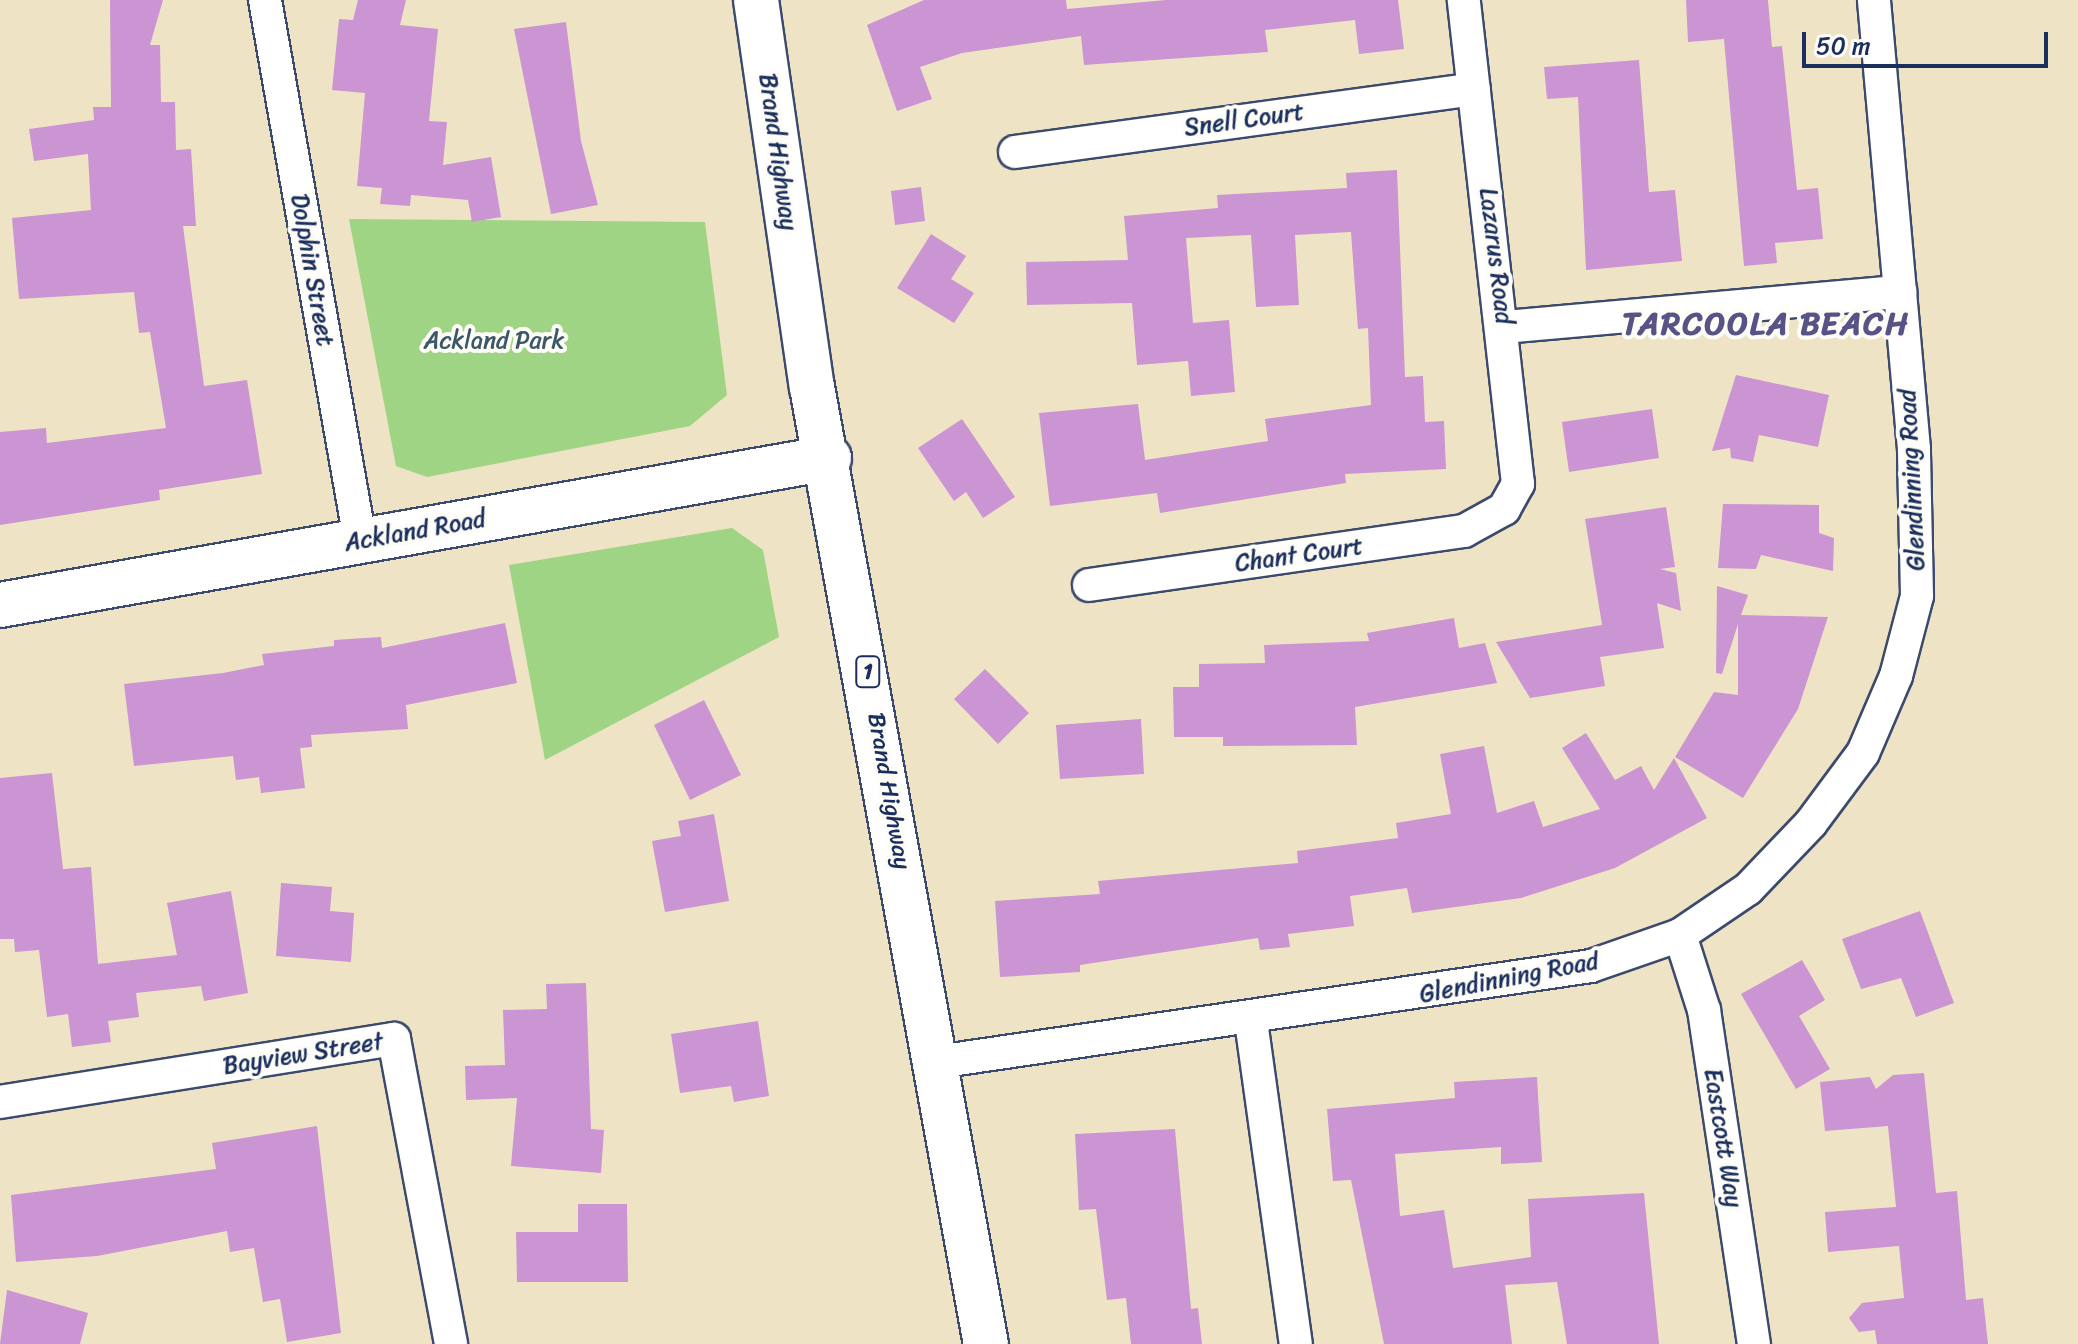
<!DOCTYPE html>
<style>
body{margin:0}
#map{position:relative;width:2078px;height:1344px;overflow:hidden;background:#efe3c5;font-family:Sriracha,sans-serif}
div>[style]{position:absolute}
.green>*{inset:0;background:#9fd485}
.building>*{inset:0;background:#ca95d2}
.roads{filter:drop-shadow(2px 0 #3b4a6d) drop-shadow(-2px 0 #3b4a6d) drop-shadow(0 2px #3b4a6d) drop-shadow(0 -2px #3b4a6d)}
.street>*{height:32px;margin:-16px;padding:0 16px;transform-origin:16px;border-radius:16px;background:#fff}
.secondary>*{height:44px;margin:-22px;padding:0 22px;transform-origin:22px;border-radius:22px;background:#fff}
.highway>*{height:44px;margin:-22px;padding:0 22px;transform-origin:22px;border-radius:22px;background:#fff}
span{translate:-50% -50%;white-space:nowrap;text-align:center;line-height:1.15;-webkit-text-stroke:8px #fdfcf7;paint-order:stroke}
.shield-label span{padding:2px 6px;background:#fdfcf7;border:2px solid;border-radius:6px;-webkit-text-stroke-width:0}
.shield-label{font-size:22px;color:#1b2f5e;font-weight:700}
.street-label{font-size:24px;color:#1b2f5e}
.park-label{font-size:24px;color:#3c5868}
.district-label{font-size:32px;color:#585387;font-weight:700;letter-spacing:2px}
.scale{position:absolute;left:1802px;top:32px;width:246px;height:36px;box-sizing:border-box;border:4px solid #1b2f5e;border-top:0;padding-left:10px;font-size:24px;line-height:28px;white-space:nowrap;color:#1b2f5e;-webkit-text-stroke:6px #fdfcf7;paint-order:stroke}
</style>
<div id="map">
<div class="green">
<i style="clip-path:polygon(349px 219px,705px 222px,727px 395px,690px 426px,427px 477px,396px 466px)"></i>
<i style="clip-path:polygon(732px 528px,763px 550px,779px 637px,545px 760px,509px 565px)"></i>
</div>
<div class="building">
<i style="clip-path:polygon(110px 0,163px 0,150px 45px,160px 45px,161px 102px,175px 102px,176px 150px,191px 149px,196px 226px,183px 226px,204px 386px,247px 380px,262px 474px,159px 490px,160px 500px,0 525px,0 432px,46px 428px,47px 443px,166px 428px,150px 332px,139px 333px,134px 292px,19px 299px,12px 218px,91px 210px,88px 154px,34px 161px,29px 129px,94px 120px,93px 107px,111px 107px)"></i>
<i style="clip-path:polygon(358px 0,406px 0,400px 25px,438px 29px,429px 121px,447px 122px,443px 165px,491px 157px,501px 217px,472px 222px,468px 200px,411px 195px,410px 206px,380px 204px,382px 188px,357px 186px,365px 93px,332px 90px,339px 19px,353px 20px)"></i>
<i style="clip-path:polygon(924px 0,1066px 0,1067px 9px,1166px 0,1398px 0,1404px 49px,1359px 54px,1355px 20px,1265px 30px,1268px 52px,1084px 65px,1081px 36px,962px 53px,920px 67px,932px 99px,897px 111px,867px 25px)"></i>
<i style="clip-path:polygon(1686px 0,1768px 0,1772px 47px,1782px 46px,1797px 190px,1818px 188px,1823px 239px,1775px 243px,1777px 263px,1744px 266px,1724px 39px,1688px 42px)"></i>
<i style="clip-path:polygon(566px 22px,581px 141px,598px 205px,551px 214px,514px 29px)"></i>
<i style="clip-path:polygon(1639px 60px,1649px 192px,1675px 190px,1682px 261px,1586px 270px,1578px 97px,1547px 99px,1544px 67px)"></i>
<i style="clip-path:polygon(1397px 170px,1405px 377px,1423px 376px,1425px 422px,1444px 421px,1446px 469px,1345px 474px,1346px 483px,1160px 513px,1157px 493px,1050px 506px,1039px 413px,1138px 404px,1145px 460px,1268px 441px,1265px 419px,1371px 405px,1368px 328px,1358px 329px,1351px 232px,1295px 235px,1299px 305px,1256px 307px,1251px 235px,1186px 238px,1193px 323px,1229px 320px,1235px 392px,1191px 396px,1188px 361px,1137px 365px,1132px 303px,1027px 305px,1026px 262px,1128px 260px,1124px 216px,1218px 208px,1217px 195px,1347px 188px,1346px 173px)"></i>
<i style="clip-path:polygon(921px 187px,925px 221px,895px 225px,891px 191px)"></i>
<i style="clip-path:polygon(931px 234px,966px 256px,951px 279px,974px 293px,954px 323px,897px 288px)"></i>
<i style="clip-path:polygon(1736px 375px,1829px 395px,1818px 447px,1759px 435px,1753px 462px,1731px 458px,1730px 448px,1712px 451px)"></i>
<i style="clip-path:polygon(1652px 409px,1659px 458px,1569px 472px,1562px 422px)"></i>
<i style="clip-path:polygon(962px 419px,1015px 497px,983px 518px,966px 492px,954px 501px,918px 448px)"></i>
<i style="clip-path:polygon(1723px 504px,1819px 505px,1819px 533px,1834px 538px,1833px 571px,1761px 555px,1756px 569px,1718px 568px)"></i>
<i style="clip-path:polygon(1666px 507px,1675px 567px,1660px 569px,1676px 573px,1681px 611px,1657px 603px,1664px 648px,1600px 657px,1605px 686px,1530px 698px,1496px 642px,1602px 625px,1585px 519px)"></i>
<i style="clip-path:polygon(1717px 586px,1748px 595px,1741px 615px,1828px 617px,1798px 709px,1743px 798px,1675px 757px,1714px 692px,1738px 695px,1738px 624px,1722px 674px,1716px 673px)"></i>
<i style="clip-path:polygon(1454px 618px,1459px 648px,1485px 643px,1497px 683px,1355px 707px,1357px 745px,1223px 746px,1223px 737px,1174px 737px,1173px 687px,1199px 687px,1199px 664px,1265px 663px,1264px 645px,1369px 641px,1367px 633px)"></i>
<i style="clip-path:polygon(505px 623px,517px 683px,406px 705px,408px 729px,311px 735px,312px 747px,300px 748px,305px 788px,261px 793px,259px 777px,236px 780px,233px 756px,134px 766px,124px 684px,223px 673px,264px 665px,262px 654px,334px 646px,334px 640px,381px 637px,382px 648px)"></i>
<i style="clip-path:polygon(985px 669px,1029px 713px,998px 744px,954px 699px)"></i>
<i style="clip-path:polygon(704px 700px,741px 775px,690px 800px,654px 725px)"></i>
<i style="clip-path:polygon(1141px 719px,1144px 774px,1060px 779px,1056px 725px)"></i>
<i style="clip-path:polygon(1586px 733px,1615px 780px,1641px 766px,1654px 790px,1674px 758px,1707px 818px,1615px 868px,1521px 898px,1412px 913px,1407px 888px,1350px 896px,1354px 926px,1288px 934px,1290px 947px,1260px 950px,1258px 938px,1080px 965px,1080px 972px,1000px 977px,995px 901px,1100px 894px,1098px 881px,1298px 863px,1297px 851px,1398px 838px,1396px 823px,1451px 814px,1440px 754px,1484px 746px,1497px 813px,1534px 801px,1543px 827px,1600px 809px,1562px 748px)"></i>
<i style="clip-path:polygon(52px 773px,63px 869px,91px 867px,98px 964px,177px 955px,167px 903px,231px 891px,248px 993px,204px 1001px,201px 986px,136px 993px,139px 1017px,108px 1021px,111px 1042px,72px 1047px,68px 1014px,47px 1017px,39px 950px,15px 952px,14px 939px,0 939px,0 778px)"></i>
<i style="clip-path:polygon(714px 814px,729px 901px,665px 912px,652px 841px,681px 836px,678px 821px)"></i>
<i style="clip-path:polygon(281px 883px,332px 887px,330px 911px,354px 913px,351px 962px,276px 956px)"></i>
<i style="clip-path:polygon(1920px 911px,1954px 1003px,1916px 1017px,1901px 978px,1861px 989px,1842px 939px)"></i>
<i style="clip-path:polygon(1802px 960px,1825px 1000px,1799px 1016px,1830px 1069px,1796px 1089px,1741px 994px)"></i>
<i style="clip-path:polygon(586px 983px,591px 1129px,604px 1130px,601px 1173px,511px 1166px,517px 1098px,466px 1100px,465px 1066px,505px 1065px,503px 1010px,547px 1009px,546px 984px)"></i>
<i style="clip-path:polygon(758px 1021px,769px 1096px,734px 1102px,731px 1086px,680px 1093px,671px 1034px)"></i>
<i style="clip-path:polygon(1924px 1073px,1936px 1193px,1957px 1191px,1966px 1300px,1983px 1298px,1988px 1344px,1877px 1344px,1875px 1330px,1859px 1332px,1849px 1318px,1862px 1303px,1904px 1298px,1899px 1246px,1828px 1252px,1825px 1212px,1896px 1207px,1888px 1126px,1825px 1131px,1820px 1082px,1870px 1077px,1876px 1089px,1893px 1075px)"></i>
<i style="clip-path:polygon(1537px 1077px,1542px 1162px,1501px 1164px,1501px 1147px,1395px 1154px,1400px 1216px,1444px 1210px,1453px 1268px,1531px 1257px,1528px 1199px,1644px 1193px,1659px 1344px,1567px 1344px,1557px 1282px,1505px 1285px,1512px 1344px,1384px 1344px,1351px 1180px,1333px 1181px,1327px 1109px,1455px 1098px,1454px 1082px)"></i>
<i style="clip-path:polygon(317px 1126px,341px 1333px,287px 1342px,280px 1299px,263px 1302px,254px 1248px,230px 1252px,227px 1231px,97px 1256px,16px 1262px,11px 1195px,216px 1169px,212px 1143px)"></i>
<i style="clip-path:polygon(1175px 1129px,1191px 1309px,1198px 1308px,1202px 1344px,1131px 1344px,1126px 1298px,1107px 1300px,1096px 1209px,1079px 1210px,1075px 1134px)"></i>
<i style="clip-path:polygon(578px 1204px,627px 1204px,628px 1282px,517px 1282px,516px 1232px,578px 1232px)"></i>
<i style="clip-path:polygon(7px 1290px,88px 1313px,80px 1344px,0 1344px)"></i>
</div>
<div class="roads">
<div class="street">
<i style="left:265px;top:0;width:548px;rotate:80.02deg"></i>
<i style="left:1015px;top:152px;width:463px;rotate:-7.8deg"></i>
<i style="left:1505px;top:327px;width:397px;rotate:-5.1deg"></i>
<i style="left:1089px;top:585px;width:379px;rotate:-8.2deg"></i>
<i style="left:1464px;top:531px;width:46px;rotate:-28.8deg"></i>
<i style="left:1504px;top:509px;width:29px;rotate:-61deg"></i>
<i style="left:1518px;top:484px;width:487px;rotate:-96.4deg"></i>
<i style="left:1680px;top:935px;width:79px;rotate:72.3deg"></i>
<i style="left:1704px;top:1010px;width:338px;rotate:81.5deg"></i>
<i style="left:1251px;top:1021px;width:326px;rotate:82.1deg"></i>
<i style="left:937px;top:1062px;width:661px;rotate:-8.35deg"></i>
<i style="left:1591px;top:966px;width:94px;rotate:-19.2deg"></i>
<i style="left:1680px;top:935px;width:82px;rotate:-34.1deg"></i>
<i style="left:1748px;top:889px;width:91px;rotate:-46.3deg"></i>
<i style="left:1811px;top:823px;width:87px;rotate:-53.4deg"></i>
<i style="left:1863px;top:753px;width:84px;rotate:-66.8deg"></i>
<i style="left:1896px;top:676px;width:83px;rotate:-75.3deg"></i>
<i style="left:1917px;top:596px;width:147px;rotate:-91.2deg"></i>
<i style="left:1914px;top:449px;width:451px;rotate:-95.1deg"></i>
<i style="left:0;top:1102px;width:399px;rotate:-9.1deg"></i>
<i style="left:394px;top:1039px;width:310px;rotate:79.4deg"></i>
</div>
<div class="secondary">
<i style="left:0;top:605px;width:842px;rotate:-10.06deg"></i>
</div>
<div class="highway">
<i style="left:756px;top:0;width:391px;rotate:81.8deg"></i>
<i style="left:812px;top:387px;width:973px;rotate:79.7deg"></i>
</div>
</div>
<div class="shield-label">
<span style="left:868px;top:672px">1</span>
</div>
<div class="street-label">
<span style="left:1244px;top:120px;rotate:-8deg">Snell Court</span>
<span style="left:778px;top:152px;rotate:82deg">Brand Highway</span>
<span style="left:1496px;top:256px;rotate:83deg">Lazarus Road</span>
<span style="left:312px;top:270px;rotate:80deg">Dolphin Street</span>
<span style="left:1912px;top:480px;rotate:-93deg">Glendinning Road</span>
<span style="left:415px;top:531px;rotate:-10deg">Ackland Road</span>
<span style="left:1299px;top:555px;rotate:-8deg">Chant Court</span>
<span style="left:889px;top:791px;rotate:80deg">Brand Highway</span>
<span style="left:1509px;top:978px;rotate:-11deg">Glendinning Road</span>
<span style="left:303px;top:1054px;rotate:-9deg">Bayview Street</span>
<span style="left:1723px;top:1138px;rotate:81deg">Eastcott Way</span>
</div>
<div class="park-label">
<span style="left:494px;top:341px">Ackland Park</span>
</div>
<div class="district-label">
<span style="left:1766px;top:324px">TARCOOLA BEACH</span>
</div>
<div class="scale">50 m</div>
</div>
